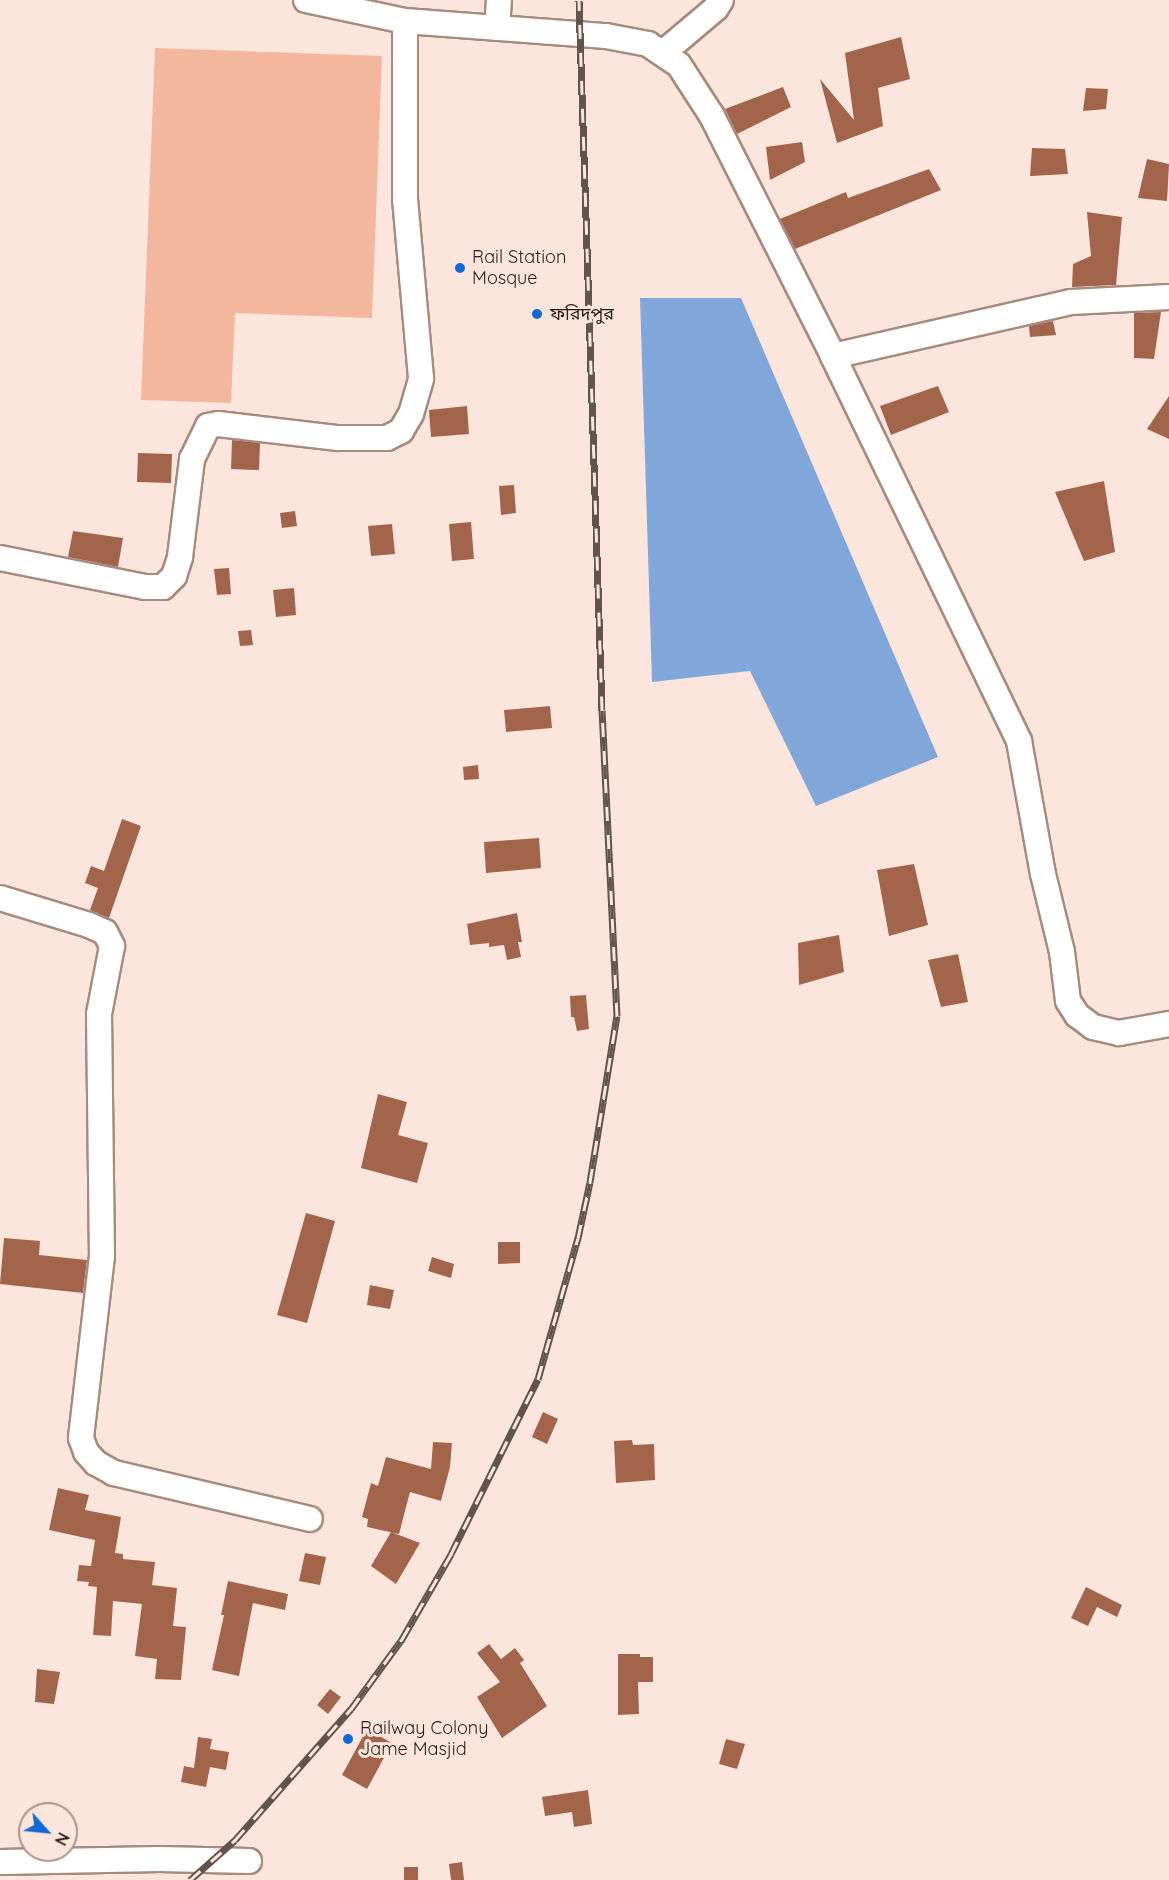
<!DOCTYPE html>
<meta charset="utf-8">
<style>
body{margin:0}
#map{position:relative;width:1169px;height:1880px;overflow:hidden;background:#fce5dc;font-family:Quicksand,"Noto Sans Bengali",sans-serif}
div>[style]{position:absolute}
.green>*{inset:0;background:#f3b79e}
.water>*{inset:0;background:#81a6da}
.building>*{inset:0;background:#a2654c}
.roads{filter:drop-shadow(2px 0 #a58b80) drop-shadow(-2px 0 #a58b80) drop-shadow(0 2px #a58b80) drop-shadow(0 -2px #a58b80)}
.minor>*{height:24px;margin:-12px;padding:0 12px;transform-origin:12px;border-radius:12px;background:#fff}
.rail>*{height:7px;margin-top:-3.5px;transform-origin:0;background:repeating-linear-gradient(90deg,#fce5dc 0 14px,#61534e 0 28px);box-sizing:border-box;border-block:2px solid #61534e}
.dots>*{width:16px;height:16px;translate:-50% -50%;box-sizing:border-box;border:3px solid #fce5dc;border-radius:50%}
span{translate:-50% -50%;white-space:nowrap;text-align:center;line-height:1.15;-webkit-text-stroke:6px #fce5dc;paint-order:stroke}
.poi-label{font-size:18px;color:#271c18}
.left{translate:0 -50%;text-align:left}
.north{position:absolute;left:18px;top:1802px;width:60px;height:60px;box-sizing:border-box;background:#fce5dc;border:2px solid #a7958e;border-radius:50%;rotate:117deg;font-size:16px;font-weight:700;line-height:24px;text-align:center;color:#271c18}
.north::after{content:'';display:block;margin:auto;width:21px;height:27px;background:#1369d3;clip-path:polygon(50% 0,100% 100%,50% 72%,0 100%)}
</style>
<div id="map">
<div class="green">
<i style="clip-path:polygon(155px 48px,382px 56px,372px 318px,235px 313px,231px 403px,141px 400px)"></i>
</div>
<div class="water">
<i style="clip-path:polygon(640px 298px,741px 298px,938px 757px,816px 806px,750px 671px,652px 682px)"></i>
</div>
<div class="building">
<i style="clip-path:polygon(901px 37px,910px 79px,878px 88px,883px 126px,837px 143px,820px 79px,854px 120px,845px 53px)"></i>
<i style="clip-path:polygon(783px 87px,791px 107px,737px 134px,725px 109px)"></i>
<i style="clip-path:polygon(1086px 88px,1108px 89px,1106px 109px,1083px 111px)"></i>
<i style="clip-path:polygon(802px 142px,805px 162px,770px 180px,766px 147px)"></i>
<i style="clip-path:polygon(1032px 148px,1065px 149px,1068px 174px,1030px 176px)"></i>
<i style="clip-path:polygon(1147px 159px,1169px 164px,1167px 201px,1138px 198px)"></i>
<i style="clip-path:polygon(929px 169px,941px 190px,795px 249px,780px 219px,846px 192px,848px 198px)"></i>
<i style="clip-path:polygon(1087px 212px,1122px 217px,1116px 285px,1072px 287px,1073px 264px,1091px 256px)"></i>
<i style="clip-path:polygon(1161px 312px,1154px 359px,1134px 358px,1134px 313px)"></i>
<i style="clip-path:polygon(1053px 321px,1056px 335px,1030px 337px,1029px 326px)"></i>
<i style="clip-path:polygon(938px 386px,949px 412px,891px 435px,880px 406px)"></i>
<i style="clip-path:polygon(1169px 396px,1169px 439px,1147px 429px)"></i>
<i style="clip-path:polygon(467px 406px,469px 434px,431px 437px,429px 410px)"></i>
<i style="clip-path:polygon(232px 440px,260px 443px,259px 470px,231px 469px)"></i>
<i style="clip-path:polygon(138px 453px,172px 454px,171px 483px,137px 482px)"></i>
<i style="clip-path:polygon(1104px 481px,1115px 552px,1084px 561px,1055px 492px)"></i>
<i style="clip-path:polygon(514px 485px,516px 513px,501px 515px,499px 486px)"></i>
<i style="clip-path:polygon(295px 511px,297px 526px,282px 528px,280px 513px)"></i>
<i style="clip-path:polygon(471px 522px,474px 559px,452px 561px,449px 524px)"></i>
<i style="clip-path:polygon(392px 524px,395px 554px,371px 556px,368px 526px)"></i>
<i style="clip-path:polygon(73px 531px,123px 538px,118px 567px,68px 557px)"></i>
<i style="clip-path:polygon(229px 568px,231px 594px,217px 595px,214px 569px)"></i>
<i style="clip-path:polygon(294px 588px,296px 615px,276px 617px,273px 590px)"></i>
<i style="clip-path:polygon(251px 630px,253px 645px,240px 646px,238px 631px)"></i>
<i style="clip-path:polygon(550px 706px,552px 728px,506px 732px,504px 710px)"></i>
<i style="clip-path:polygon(478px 765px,479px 779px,464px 780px,463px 767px)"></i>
<i style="clip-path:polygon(122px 819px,141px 826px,109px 918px,90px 910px,98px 888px,85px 883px,91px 866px,104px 871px)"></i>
<i style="clip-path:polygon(539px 838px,541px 868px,486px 873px,484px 842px)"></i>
<i style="clip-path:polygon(914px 864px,928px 925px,889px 936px,877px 870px)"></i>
<i style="clip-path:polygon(517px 913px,522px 942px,518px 942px,521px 957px,507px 960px,504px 945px,489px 947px,489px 943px,470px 945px,467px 924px)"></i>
<i style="clip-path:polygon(839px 935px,844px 972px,799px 985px,798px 943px)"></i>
<i style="clip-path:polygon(958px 954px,968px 1002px,941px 1007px,928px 960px)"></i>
<i style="clip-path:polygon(586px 995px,589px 1029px,577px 1031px,574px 1017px,571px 1017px,570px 996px)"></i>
<i style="clip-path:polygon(378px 1094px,407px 1102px,398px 1135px,428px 1143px,417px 1183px,361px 1168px)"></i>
<i style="clip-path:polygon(306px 1213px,335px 1221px,307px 1323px,277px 1315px)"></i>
<i style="clip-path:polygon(4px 1238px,40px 1241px,39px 1255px,87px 1260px,83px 1293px,0 1284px)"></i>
<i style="clip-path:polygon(498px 1242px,520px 1242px,520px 1263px,498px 1264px)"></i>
<i style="clip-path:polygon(432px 1257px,454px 1264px,451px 1278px,428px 1271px)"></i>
<i style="clip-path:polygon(370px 1285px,394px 1290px,390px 1309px,367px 1305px)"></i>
<i style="clip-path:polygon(543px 1412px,558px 1419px,547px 1444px,532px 1437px)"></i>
<i style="clip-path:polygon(632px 1440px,633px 1445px,654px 1444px,655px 1480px,616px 1483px,614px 1441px)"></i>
<i style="clip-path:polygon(433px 1442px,452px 1443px,450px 1467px,441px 1501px,410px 1492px,399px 1534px,367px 1527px,368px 1519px,362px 1517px,371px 1483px,378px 1486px,386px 1457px,431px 1469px)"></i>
<i style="clip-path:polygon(58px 1488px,89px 1495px,85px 1510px,121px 1517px,115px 1553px,123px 1554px,123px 1559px,155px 1562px,152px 1585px,177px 1588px,173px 1626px,186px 1627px,181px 1680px,155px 1679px,157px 1659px,135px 1656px,142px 1604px,113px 1601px,111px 1636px,93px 1635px,97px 1587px,88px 1586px,89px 1582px,77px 1581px,79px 1565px,91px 1566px,95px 1540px,49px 1530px)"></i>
<i style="clip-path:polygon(391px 1532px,420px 1543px,396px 1584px,371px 1566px)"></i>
<i style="clip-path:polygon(305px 1553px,326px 1557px,320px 1585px,299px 1581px)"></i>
<i style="clip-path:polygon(228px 1581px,288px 1594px,285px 1610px,253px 1603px,239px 1676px,212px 1670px,224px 1615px,221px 1615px)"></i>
<i style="clip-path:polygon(1086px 1587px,1122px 1605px,1117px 1617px,1097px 1607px,1088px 1626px,1071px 1618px)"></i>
<i style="clip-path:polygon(489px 1644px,501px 1659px,515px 1648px,524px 1660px,520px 1663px,547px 1706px,502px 1738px,477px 1697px,500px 1682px,477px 1653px)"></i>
<i style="clip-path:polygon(618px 1654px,640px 1654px,640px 1657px,653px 1657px,653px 1682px,638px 1682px,639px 1714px,618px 1715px)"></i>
<i style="clip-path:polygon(37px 1669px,60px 1672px,54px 1704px,35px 1702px)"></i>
<i style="clip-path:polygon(330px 1689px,341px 1697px,328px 1714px,317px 1705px)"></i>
<i style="clip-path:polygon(367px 1729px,392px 1743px,367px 1789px,342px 1775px)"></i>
<i style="clip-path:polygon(198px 1737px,212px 1739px,210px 1749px,229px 1752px,226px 1770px,210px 1767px,206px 1787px,181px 1782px,184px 1766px,194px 1768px)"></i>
<i style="clip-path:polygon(726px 1739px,745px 1744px,737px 1769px,719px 1764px)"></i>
<i style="clip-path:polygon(588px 1790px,592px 1824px,574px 1827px,572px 1812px,545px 1816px,542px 1797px)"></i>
<i style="clip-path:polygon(462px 1862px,464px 1880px,451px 1880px,449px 1864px)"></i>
<i style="clip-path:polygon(404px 1867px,418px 1867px,418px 1880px,404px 1880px)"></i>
</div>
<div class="roads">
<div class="minor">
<i style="left:306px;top:0;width:101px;rotate:12deg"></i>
<i style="left:405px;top:21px;width:202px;rotate:4.3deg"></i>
<i style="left:606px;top:36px;width:43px;rotate:10.8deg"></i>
<i style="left:648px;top:44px;width:37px;rotate:34deg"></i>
<i style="left:679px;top:65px;width:61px;rotate:57.1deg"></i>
<i style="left:712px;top:116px;width:269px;rotate:63.2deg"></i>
<i style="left:833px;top:356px;width:428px;rotate:64.2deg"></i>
<i style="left:1019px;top:741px;width:135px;rotate:79.8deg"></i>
<i style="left:1043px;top:874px;width:80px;rotate:76.3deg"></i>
<i style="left:1062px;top:952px;width:49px;rotate:83deg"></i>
<i style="left:1068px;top:1001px;width:17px;rotate:57deg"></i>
<i style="left:1077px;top:1015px;width:20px;rotate:37deg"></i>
<i style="left:1093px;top:1027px;width:27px;rotate:13deg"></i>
<i style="left:1119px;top:1033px;width:51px;rotate:-10.2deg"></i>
<i style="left:497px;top:28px;width:28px;rotate:-86deg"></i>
<i style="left:664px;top:52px;width:68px;rotate:-40.2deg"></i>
<i style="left:716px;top:8px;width:9px;rotate:-58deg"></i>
<i style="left:833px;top:356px;width:244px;rotate:-12.8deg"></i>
<i style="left:1071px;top:302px;width:98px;rotate:-2.9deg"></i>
<i style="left:0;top:558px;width:148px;rotate:11.3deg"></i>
<i style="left:145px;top:587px;width:18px"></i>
<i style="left:163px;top:587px;width:16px;rotate:-45deg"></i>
<i style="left:174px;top:576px;width:20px;rotate:-72deg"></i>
<i style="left:180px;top:557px;width:99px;rotate:-83deg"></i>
<i style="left:192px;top:459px;width:37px;rotate:-64deg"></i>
<i style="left:208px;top:426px;width:10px;rotate:-11deg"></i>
<i style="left:218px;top:424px;width:121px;rotate:6.7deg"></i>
<i style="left:338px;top:438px;width:49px"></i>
<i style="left:387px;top:438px;width:16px;rotate:-27deg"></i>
<i style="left:401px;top:431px;width:20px;rotate:-60deg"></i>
<i style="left:411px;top:414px;width:37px;rotate:-74deg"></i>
<i style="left:421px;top:378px;width:180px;rotate:-95.1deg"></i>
<i style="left:405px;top:199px;width:178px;rotate:-90deg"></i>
<i style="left:0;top:898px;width:93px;rotate:16.9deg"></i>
<i style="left:89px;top:925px;width:17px;rotate:24deg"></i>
<i style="left:105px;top:932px;width:16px;rotate:63deg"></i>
<i style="left:112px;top:946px;width:69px;rotate:100.8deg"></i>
<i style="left:99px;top:1014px;width:242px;rotate:89.3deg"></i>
<i style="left:102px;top:1256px;width:183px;rotate:96.6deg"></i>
<i style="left:81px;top:1438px;width:15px;rotate:70deg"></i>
<i style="left:86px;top:1452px;width:15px;rotate:48deg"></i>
<i style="left:96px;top:1463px;width:21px;rotate:29deg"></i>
<i style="left:114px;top:1473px;width:201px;rotate:13.2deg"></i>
<i style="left:0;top:1862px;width:160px;rotate:-1.1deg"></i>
<i style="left:160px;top:1859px;width:89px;rotate:1.3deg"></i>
</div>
</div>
<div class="rail">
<i style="left:190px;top:1880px;width:60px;rotate:-41.6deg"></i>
<i style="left:235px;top:1840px;width:175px;rotate:-48.5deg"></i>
<i style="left:351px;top:1709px;width:87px;rotate:-53.9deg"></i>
<i style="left:402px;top:1639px;width:98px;rotate:-60deg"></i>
<i style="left:451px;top:1554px;width:195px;rotate:-63.6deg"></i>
<i style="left:538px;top:1379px;width:147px;rotate:-74.2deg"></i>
<i style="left:578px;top:1238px;width:57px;rotate:-77.9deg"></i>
<i style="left:590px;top:1182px;width:168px;rotate:-80.8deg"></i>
<i style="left:617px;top:1016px;width:306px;rotate:-92.8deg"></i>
<i style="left:602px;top:710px;width:710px;rotate:-91.86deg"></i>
</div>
<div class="dots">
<i style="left:460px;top:268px;background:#1369d3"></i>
<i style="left:537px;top:314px;background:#1369d3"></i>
<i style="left:348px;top:1739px;background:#1369d3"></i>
</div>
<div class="poi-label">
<span class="left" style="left:472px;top:268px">Rail Station<br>Mosque</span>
<span class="left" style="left:550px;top:314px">ফরিদপুর</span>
<span class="left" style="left:360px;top:1739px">Railway Colony<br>Jame Masjid</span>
</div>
<div class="north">N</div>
</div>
